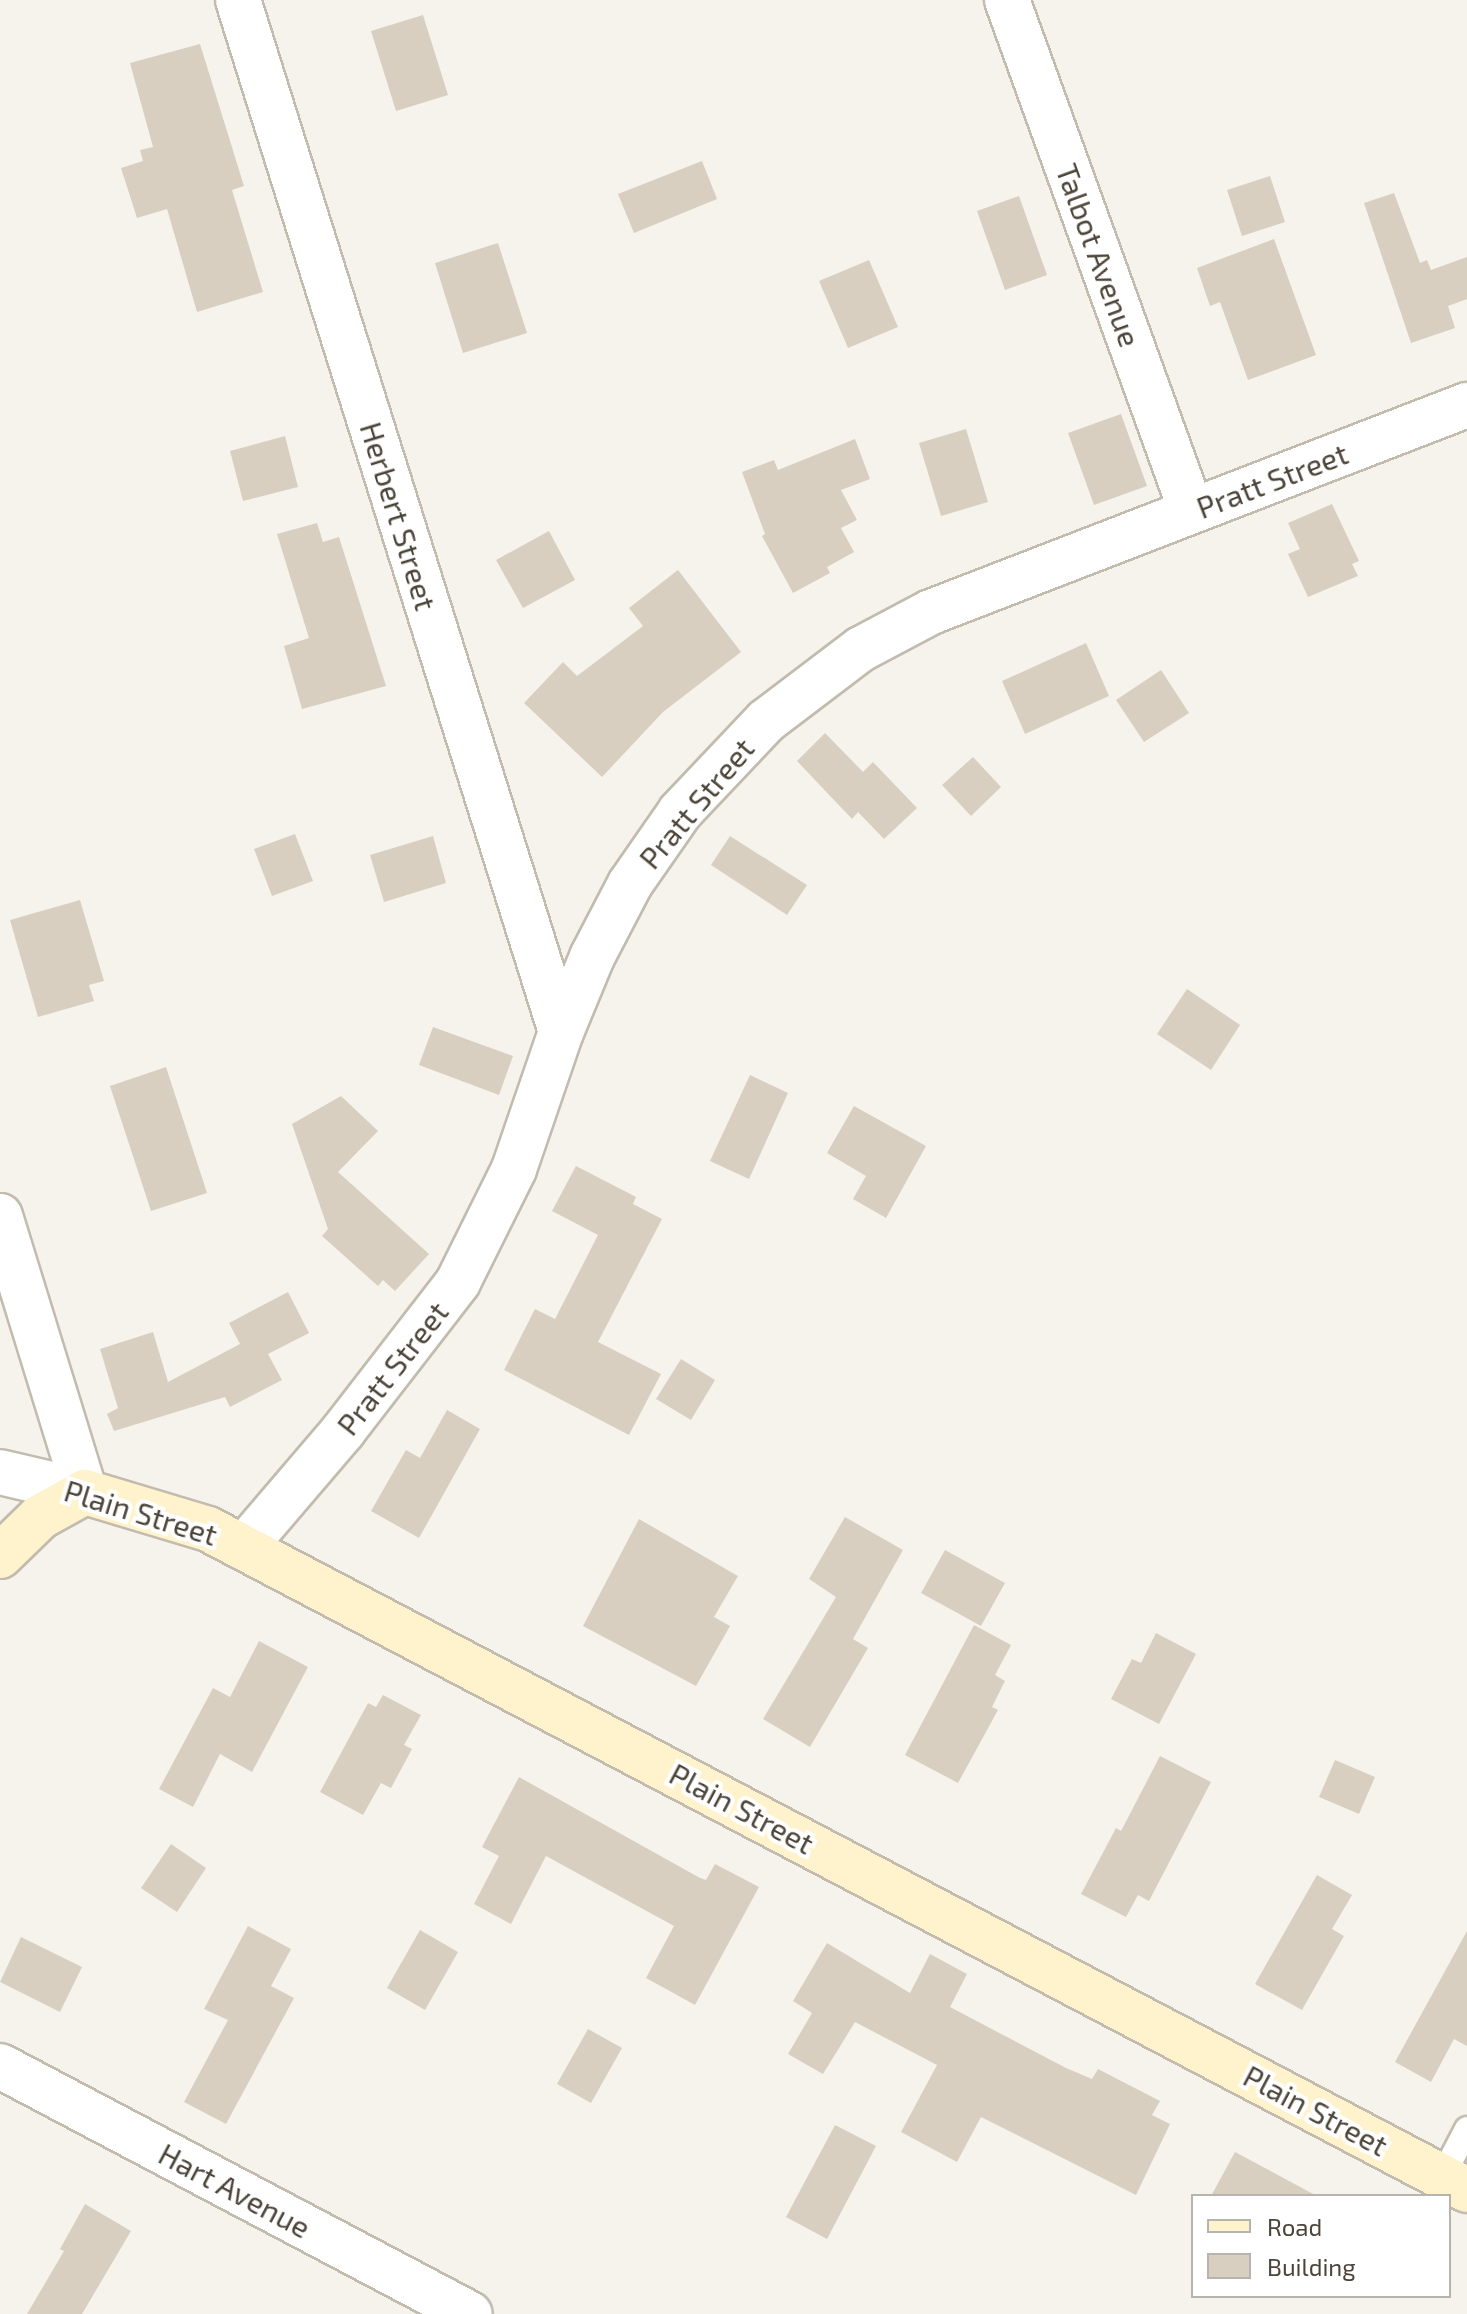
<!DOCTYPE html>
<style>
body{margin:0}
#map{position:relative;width:1467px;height:2314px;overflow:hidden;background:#f6f3ec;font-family:"Exo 2",sans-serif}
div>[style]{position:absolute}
.building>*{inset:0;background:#d8cfc1}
.roads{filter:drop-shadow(2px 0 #c2bbae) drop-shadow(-2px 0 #c2bbae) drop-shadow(0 2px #c2bbae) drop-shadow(0 -2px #c2bbae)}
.service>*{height:24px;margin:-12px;padding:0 12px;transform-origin:12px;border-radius:12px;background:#fff}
.minor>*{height:44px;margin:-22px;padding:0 22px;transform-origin:22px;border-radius:22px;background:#fff}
.secondary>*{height:44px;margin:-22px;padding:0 22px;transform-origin:22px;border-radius:22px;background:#fff3cd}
span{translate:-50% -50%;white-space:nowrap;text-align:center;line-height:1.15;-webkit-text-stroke:8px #fff;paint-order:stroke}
.street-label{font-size:30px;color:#4b4439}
.legend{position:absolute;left:1191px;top:2194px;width:260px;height:104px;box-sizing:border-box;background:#fff;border:2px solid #b7b4b0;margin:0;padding:10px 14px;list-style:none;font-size:24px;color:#4b4439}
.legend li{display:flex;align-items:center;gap:16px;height:40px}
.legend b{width:40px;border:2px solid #b7b4b0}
</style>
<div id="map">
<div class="building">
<i style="clip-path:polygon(423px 15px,448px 95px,396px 111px,371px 31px)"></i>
<i style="clip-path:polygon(200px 44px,244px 186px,232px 190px,263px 292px,197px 312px,167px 209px,137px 218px,121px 168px,143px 161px,140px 150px,153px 147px,130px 63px)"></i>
<i style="clip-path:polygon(702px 161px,717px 199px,634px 233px,618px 194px)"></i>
<i style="clip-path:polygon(1270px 176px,1285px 222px,1242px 236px,1227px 190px)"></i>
<i style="clip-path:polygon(1394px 193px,1420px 263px,1427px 260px,1431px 270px,1467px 257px,1467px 299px,1448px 306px,1455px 328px,1411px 343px,1364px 203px)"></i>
<i style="clip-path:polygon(1019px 196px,1047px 275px,1005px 290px,977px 211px)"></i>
<i style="clip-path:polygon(1274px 239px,1316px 355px,1248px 380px,1220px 302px,1210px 306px,1197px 268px)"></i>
<i style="clip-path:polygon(498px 243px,527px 333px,463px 353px,435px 263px)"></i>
<i style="clip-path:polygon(869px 260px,898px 327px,848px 348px,819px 281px)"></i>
<i style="clip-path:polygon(1121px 414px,1147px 486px,1094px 505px,1068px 433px)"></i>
<i style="clip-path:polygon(966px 429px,988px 502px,941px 516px,919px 443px)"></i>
<i style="clip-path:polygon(285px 436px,298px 487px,243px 501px,230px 451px)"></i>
<i style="clip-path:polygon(855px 439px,870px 479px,841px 490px,857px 520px,841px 528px,854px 552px,827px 567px,830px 573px,793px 593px,762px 536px,765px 534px,742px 472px,774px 460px,778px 470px)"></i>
<i style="clip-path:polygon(1332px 504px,1359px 561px,1352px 564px,1358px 576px,1308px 597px,1288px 554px,1300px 549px,1288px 523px)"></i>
<i style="clip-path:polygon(317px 523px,323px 542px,339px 537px,386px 686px,302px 709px,284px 646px,309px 638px,277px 534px)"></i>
<i style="clip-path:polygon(549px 531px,575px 580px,523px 608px,496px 560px)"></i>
<i style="clip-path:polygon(678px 570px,741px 652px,663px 712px,602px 777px,524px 703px,563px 662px,577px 676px,643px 626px,629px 608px)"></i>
<i style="clip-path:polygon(1086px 643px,1109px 696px,1025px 734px,1002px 681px)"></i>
<i style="clip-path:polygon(1161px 670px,1189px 713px,1144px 742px,1116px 700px)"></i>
<i style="clip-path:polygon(825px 733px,863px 772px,873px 762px,917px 808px,884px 839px,858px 812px,852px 819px,797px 761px)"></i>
<i style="clip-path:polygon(973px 757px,1001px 787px,971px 816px,942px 785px)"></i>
<i style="clip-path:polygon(295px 834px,313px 881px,272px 896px,254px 849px)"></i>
<i style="clip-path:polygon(433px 836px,446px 883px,384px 902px,370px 855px)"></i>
<i style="clip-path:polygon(730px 836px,807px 885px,787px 915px,711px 865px)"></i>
<i style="clip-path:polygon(80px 900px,104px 981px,89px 985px,94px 1001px,38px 1017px,10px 920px)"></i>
<i style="clip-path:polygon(1187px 989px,1240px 1025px,1211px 1070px,1157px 1034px)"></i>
<i style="clip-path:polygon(433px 1027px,513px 1056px,499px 1095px,419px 1065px)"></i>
<i style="clip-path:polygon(166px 1067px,207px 1193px,151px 1211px,110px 1086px)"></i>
<i style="clip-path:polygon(750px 1075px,788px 1093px,749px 1179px,710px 1161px)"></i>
<i style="clip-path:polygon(341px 1096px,378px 1131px,338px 1172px,429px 1254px,395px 1291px,383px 1280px,378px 1286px,322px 1236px,328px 1229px,292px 1124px)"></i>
<i style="clip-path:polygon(854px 1106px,926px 1146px,886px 1218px,853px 1199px,866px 1176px,827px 1153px)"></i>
<i style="clip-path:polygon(576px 1166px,636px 1197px,633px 1204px,662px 1219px,598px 1342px,661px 1374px,629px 1435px,504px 1370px,535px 1309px,555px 1319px,598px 1235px,552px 1211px)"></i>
<i style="clip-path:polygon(288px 1292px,309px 1333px,268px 1354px,282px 1380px,230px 1407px,225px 1397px,114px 1431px,107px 1414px,118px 1408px,100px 1349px,153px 1332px,168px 1382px,240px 1344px,229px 1323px)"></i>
<i style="clip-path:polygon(681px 1359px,715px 1380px,691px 1420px,656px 1399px)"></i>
<i style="clip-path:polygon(447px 1410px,480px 1429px,419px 1538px,371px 1511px,406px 1450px,420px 1458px)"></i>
<i style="clip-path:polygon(845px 1517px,903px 1550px,853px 1639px,868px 1648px,810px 1747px,763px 1719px,836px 1597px,809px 1579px)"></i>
<i style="clip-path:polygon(639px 1519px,738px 1576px,714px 1617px,730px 1626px,696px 1686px,583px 1626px)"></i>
<i style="clip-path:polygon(945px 1550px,1005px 1583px,981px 1626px,921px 1593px)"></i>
<i style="clip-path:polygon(974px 1625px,1011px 1645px,995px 1675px,1005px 1681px,992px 1707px,998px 1710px,958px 1783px,905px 1755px)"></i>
<i style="clip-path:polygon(1156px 1633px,1196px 1654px,1159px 1724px,1111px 1699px,1132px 1659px,1141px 1663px)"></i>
<i style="clip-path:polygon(259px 1641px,308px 1667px,252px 1772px,220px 1754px,193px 1807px,159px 1789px,213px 1688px,230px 1697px)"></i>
<i style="clip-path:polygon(383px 1695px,421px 1715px,404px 1745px,412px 1749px,391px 1788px,381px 1783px,363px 1815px,320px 1792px,368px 1703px,376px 1707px)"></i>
<i style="clip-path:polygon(1160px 1756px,1211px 1782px,1149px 1901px,1138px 1895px,1126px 1917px,1081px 1894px,1116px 1828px,1121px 1831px)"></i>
<i style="clip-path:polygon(1335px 1760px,1375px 1777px,1359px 1814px,1319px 1797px)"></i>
<i style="clip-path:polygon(519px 1777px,700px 1878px,706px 1880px,715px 1864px,759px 1887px,695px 2005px,646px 1978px,674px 1926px,546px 1856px,511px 1924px,474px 1904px,499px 1856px,482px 1847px)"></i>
<i style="clip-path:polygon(171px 1844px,206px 1868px,177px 1912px,141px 1888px)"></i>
<i style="clip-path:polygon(1317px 1875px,1352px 1895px,1332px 1929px,1344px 1936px,1302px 2010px,1255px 1984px)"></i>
<i style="clip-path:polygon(248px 1926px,291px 1949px,271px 1986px,294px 1998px,226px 2124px,184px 2102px,228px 2020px,204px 2009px)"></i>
<i style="clip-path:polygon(420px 1930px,458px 1952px,425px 2010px,387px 1988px)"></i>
<i style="clip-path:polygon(1467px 1931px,1467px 2046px,1454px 2039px,1431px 2082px,1395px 2062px)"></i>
<i style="clip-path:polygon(21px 1937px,82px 1967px,60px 2012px,0 1982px)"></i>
<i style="clip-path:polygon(827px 1943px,910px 1993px,930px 1954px,967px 1974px,950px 2007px,1066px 2068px,1092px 2079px,1098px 2069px,1160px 2101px,1152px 2115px,1170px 2124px,1136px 2195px,981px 2117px,957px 2162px,901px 2132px,937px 2065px,855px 2022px,823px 2074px,788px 2054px,812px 2013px,793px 2001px)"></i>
<i style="clip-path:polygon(588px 2029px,622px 2048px,591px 2103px,557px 2084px)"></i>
<i style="clip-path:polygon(835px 2125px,876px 2146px,827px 2239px,786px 2217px)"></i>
<i style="clip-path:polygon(1235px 2152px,1317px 2196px,1211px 2196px)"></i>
<i style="clip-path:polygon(85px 2204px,131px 2231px,82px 2314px,27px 2314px,64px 2251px,60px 2249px)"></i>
</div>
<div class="roads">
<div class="service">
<i style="left:1442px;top:2177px;width:54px;rotate:-62.5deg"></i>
</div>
<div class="minor">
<i style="left:238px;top:0;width:1081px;rotate:72.62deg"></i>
<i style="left:1007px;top:0;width:542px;rotate:70.16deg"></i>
<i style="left:0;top:1216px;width:289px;rotate:72.9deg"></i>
<i style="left:85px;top:1492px;width:87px;rotate:-166.8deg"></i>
<i style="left:244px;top:1547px;width:153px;rotate:-49.5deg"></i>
<i style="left:343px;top:1431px;width:188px;rotate:-52.3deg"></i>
<i style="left:458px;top:1282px;width:126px;rotate:-63.6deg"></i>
<i style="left:514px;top:1169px;width:145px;rotate:-71.1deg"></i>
<i style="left:561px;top:1032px;width:81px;rotate:-67.5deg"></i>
<i style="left:592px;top:957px;width:82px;rotate:-62.5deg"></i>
<i style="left:630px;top:884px;width:88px;rotate:-55.2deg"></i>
<i style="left:680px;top:812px;width:125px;rotate:-46.6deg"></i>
<i style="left:766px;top:721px;width:119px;rotate:-37.2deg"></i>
<i style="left:861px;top:649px;width:79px;rotate:-27.9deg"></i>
<i style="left:931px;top:612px;width:575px;rotate:-21.12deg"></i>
<i style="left:0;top:2066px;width:531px;rotate:27.82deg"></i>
</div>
<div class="secondary">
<i style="left:0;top:1556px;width:56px;rotate:-44.3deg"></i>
<i style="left:40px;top:1517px;width:51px;rotate:-29.1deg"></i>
<i style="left:85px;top:1492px;width:128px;rotate:16.7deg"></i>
<i style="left:208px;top:1529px;width:1422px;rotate:27.7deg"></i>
</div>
</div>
<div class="street-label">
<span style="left:1099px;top:255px;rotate:70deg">Talbot Avenue</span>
<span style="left:1272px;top:480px;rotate:-21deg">Pratt Street</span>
<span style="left:399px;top:516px;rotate:73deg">Herbert Street</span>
<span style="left:696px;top:803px;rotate:-50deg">Pratt Street</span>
<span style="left:392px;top:1368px;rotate:-52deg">Pratt Street</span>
<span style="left:141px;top:1512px;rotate:17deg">Plain Street</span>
<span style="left:742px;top:1808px;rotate:28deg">Plain Street</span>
<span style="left:1316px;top:2110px;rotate:28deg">Plain Street</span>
<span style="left:235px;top:2190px;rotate:28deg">Hart Avenue</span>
</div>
<ul class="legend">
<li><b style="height:10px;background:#fff3cd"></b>Road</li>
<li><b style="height:22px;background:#d8cfc1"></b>Building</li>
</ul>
</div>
